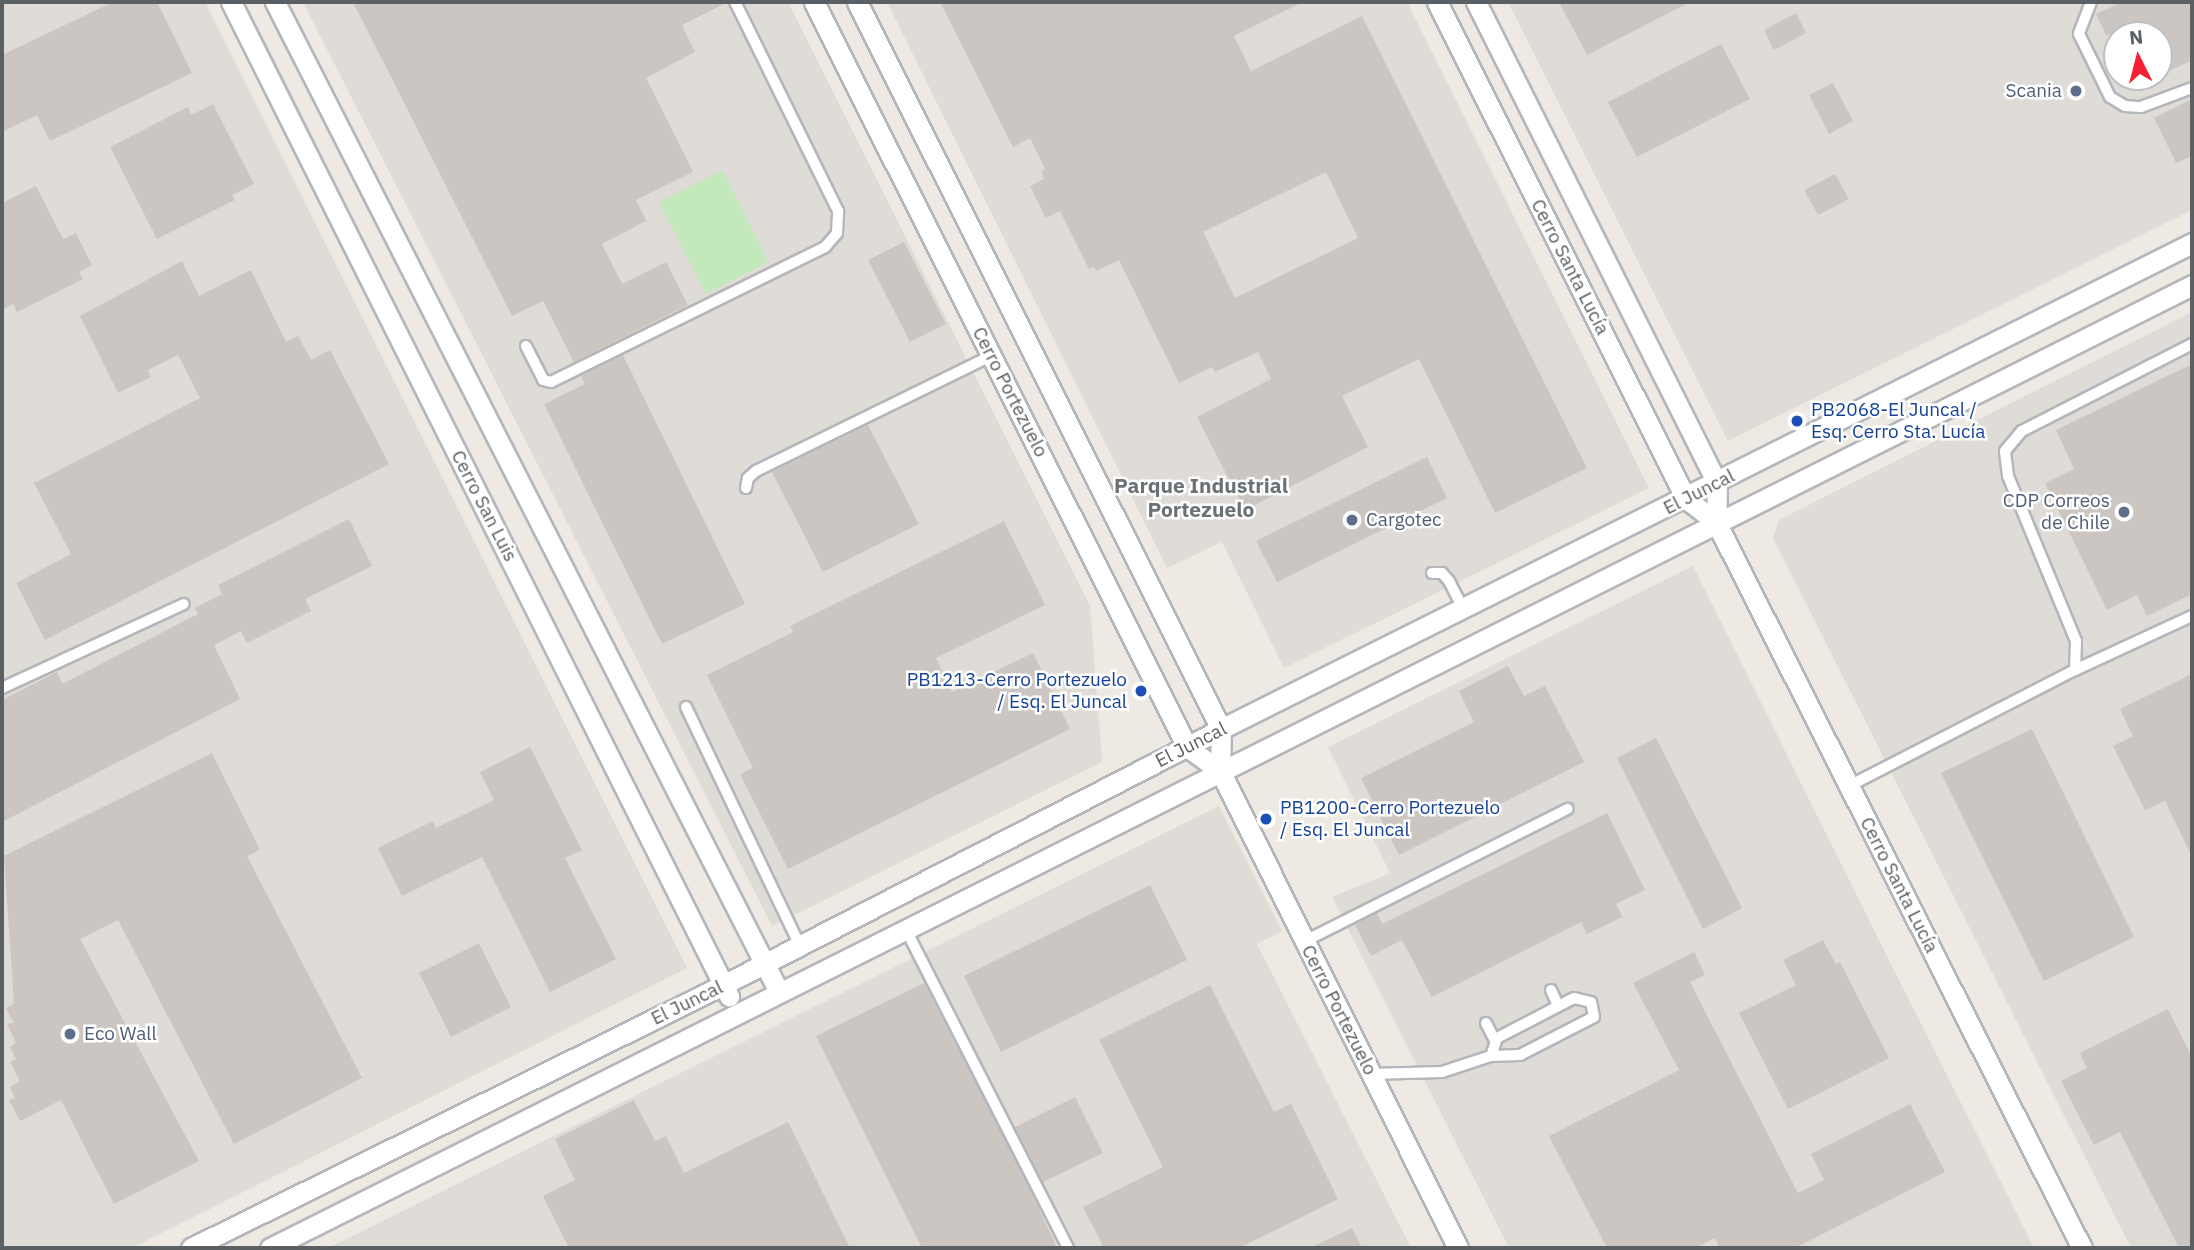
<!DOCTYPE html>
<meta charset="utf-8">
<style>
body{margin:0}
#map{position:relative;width:2194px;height:1250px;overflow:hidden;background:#eee9e2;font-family:"IBM Plex Sans",sans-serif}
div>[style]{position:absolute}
.industrial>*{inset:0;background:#dfdbd6}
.green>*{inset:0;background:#c3e8bc}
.building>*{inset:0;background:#cbc6c1}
.roads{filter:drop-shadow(2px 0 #b3b6ba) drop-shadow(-2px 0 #b3b6ba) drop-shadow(0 2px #b3b6ba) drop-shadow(0 -2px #b3b6ba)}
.service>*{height:10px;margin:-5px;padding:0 5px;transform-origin:5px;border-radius:5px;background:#fff}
.minor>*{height:19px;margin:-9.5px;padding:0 9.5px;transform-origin:9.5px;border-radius:9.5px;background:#fff}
.dots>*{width:19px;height:19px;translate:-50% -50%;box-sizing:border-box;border:4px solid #fff;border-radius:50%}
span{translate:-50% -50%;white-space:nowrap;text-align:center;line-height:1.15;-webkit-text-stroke:5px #fff;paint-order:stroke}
.service-label{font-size:19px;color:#4e5e75}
.right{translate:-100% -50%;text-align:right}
.left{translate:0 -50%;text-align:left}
.street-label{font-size:19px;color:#5a6064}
.transit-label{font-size:19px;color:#164399}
.neighbourhood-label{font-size:21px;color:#6b7276;font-weight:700}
.frame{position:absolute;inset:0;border:4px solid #5a6064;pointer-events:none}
.north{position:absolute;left:2103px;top:21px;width:70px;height:70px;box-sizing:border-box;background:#fff;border:2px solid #bdbfc1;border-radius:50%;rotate:354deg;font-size:19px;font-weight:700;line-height:28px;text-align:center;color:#5a6064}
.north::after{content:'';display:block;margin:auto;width:24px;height:32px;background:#f62034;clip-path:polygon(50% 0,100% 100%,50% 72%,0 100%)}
</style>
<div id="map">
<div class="industrial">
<i style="clip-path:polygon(2px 2px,205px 2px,687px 968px,132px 1248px,2px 1248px)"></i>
<i style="clip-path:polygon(303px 2px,788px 2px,1090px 606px,1102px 762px,772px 926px)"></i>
<i style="clip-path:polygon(887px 2px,1407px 2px,1649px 488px,1284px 668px,1222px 542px,1167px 568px)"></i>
<i style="clip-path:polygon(evenodd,1508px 2px,2192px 2px,2192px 210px,1728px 441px,1508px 2px,2117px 35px,2159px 35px,2159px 77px,2117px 77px,2117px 35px)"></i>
<i style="clip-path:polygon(2192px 312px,2192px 1248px,2131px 1248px,1773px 538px,1779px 520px)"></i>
<i style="clip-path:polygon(1693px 566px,1894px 970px,2034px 1248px,1509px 1248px,1332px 897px,1390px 873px,1328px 747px)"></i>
<i style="clip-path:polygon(1219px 806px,1282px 931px,1257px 944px,1411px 1248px,328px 1248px)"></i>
</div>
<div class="green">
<i style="clip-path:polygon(722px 170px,768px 262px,706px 294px,659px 202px)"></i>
</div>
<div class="building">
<i style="clip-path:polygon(113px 2px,157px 2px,192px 73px,50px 141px,37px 115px,2px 132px,2px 55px)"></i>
<i style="clip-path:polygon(353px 2px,728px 2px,682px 25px,695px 52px,646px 78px,693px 172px,636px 200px,646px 221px,602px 244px,622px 284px,666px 262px,688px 305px,574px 362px,543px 301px,512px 316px)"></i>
<i style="clip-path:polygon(evenodd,940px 2px,1303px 2px,1234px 36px,1251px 71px,1362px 16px,1587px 468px,1495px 513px,1419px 359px,1342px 396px,1368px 447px,1245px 510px,1197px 417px,1271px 379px,1258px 352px,1215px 372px,1212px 367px,1179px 383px,1119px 260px,1096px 271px,1094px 267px,1089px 269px,1060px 211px,1046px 218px,1030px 186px,1044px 179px,1041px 171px,1045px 169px,1030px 138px,1013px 147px,940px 2px,1326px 172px,1358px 238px,1235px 298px,1203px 232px,1326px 172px)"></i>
<i style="clip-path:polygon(1559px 2px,1690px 2px,1587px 55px)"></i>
<i style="clip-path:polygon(2122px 2px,2192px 2px,2192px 60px,2159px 76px,2159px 35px,2106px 35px,2096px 14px)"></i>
<i style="clip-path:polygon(1796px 13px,1806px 33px,1774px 50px,1764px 30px)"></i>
<i style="clip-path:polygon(1721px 44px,1750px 99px,1637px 157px,1608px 102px)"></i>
<i style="clip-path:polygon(1833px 83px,1853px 121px,1829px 134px,1809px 95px)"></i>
<i style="clip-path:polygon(2192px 99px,2192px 156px,2176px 163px,2154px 118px)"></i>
<i style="clip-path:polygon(213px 104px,254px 184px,232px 195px,235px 200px,157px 239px,110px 147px,188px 107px,191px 115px)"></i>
<i style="clip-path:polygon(1835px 174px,1849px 199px,1818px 215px,1804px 190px)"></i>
<i style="clip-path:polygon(36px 186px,63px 239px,76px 233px,92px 265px,79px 272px,83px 279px,17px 312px,13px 304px,2px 310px,2px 203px)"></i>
<i style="clip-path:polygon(904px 242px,946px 324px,910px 342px,868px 260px)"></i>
<i style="clip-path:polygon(182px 261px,199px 296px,251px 270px,286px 342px,298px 336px,311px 360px,330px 350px,389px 464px,45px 640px,16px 583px,71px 554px,34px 483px,200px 398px,178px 355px,148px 370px,151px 377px,118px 393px,80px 316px)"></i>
<i style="clip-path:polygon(623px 355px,745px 604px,662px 644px,544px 404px,585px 384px,581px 376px)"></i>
<i style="clip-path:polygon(2192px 364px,2192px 594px,2147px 616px,2137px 595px,2107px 610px,2045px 483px,2074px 469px,2056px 430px)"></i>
<i style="clip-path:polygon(868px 425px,919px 524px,823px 572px,772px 472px)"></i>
<i style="clip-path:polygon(1427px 457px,1447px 498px,1277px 582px,1256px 541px)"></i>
<i style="clip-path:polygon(349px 519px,372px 566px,305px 599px,311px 611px,247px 643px,241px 631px,214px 645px,240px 699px,2px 822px,2px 700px,57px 672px,62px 684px,198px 614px,195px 608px,222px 594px,218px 585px)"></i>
<i style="clip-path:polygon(1004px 521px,1045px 605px,936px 658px,952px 692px,1033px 653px,1070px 729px,788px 869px,740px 774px,753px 768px,707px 675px,793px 632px,790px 626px)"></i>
<i style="clip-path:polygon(1508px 666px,1524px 696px,1545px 686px,1584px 762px,1399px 855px,1361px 778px,1474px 722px,1459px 691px)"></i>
<i style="clip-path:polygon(2192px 674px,2192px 857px,2165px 801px,2145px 810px,2113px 746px,2133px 736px,2120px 709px)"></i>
<i style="clip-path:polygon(2032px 729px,2134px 937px,2044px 981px,1941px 773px)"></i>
<i style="clip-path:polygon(1656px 738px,1742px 908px,1703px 929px,1617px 758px)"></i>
<i style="clip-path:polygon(530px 747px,582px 850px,565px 858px,616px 959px,550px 992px,482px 857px,402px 896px,378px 848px,433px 821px,436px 828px,494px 800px,480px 772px)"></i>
<i style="clip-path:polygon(212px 753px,260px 850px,247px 856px,362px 1078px,234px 1144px,118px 920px,80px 939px,199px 1161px,114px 1204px,61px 1100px,20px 1121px,9px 1100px,15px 1098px,10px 1087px,20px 1081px,10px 1062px,16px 1059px,10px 1047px,16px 1043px,7px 1024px,14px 1023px,6px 1008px,14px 1004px,4px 856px)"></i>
<i style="clip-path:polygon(1607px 813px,1645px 890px,1616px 904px,1622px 917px,1587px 934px,1581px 922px,1432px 997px,1402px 940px,1371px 956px,1355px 925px,1377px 913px,1382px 924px)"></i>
<i style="clip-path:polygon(1150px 885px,1187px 960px,1001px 1052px,964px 976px)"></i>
<i style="clip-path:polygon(1823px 940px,1836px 964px,1840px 962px,1889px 1058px,1788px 1109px,1739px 1013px,1796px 985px,1783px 960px)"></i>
<i style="clip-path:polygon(479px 943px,511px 1007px,451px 1037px,419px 973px)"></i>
<i style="clip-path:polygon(1694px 952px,1705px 975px,1690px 982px,1798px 1193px,1824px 1180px,1811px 1154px,1910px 1104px,1945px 1172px,1795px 1248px,1720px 1248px,1715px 1238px,1695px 1248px,1607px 1248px,1549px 1136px,1679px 1070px,1633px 983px)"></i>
<i style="clip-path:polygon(924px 983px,1030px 1189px,1057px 1248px,922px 1248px,816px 1036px)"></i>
<i style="clip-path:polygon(1210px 985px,1274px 1112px,1291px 1104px,1338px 1199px,1239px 1248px,1104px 1248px,1083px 1207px,1163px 1167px,1099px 1040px)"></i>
<i style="clip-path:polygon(2168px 1009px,2192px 1057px,2192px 1248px,2179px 1248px,2120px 1132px,2094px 1145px,2061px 1081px,2087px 1068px,2080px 1053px)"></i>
<i style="clip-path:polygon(1075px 1097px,1103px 1153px,1043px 1182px,1015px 1127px)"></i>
<i style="clip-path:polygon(634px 1100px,655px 1141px,666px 1136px,684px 1173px,788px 1122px,850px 1248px,569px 1248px,543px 1196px,575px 1180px,555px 1139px)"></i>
<i style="clip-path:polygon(1352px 1228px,1362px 1248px,1310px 1248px)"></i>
</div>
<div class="roads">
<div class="service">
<i style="left:2091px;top:2px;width:34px;rotate:111deg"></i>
<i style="left:2079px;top:34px;width:70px;rotate:63.8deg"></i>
<i style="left:2110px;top:97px;width:17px;rotate:31deg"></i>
<i style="left:2125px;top:106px;width:16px;rotate:4deg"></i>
<i style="left:2141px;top:107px;width:54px;rotate:-20.4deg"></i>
<i style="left:526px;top:346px;width:38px;rotate:63deg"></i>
<i style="left:543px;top:380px;width:8px;rotate:14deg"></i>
<i style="left:551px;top:382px;width:305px;rotate:-26.2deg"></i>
<i style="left:825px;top:247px;width:18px;rotate:-49deg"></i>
<i style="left:837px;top:233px;width:22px;rotate:-87deg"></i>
<i style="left:838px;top:211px;width:233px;rotate:-116.2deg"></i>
<i style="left:746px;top:488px;width:10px;rotate:-79deg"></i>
<i style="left:748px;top:478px;width:11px;rotate:-41deg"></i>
<i style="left:756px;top:471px;width:262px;rotate:-26.1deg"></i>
<i style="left:1432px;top:573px;width:10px"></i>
<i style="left:1442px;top:573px;width:11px;rotate:49deg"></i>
<i style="left:1449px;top:581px;width:31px;rotate:63deg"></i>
<i style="left:2075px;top:670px;width:29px;rotate:-88deg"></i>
<i style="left:2076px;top:641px;width:178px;rotate:-112.4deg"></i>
<i style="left:2008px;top:476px;width:25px;rotate:-97deg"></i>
<i style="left:2005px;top:451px;width:26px;rotate:-50deg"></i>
<i style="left:2022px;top:431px;width:191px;rotate:-27.1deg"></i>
<i style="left:2px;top:688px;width:200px;rotate:-24.8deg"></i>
<i style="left:686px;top:707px;width:265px;rotate:64.5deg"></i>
<i style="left:1849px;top:786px;width:254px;rotate:-27.2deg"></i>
<i style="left:2075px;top:670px;width:129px;rotate:-24.8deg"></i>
<i style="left:905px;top:928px;width:359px;rotate:63deg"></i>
<i style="left:1305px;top:941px;width:294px;rotate:-26.7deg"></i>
<i style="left:1551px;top:990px;width:17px;rotate:66deg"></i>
<i style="left:1486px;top:1023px;width:20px;rotate:63deg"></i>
<i style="left:1371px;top:1074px;width:71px;rotate:-1.6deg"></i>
<i style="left:1442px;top:1072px;width:52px;rotate:-18.1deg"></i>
<i style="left:1491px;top:1056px;width:29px;rotate:-2deg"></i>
<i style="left:1520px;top:1055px;width:83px;rotate:-27.2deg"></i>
<i style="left:1594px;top:1017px;width:15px;rotate:-101deg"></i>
<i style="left:1591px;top:1002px;width:17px;rotate:-167deg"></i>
<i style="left:1574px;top:998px;width:87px;rotate:152.5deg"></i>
<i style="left:1497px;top:1038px;width:19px;rotate:108deg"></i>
</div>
<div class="minor">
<i style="left:231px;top:2px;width:1112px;rotate:63.39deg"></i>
<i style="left:275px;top:2px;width:1109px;rotate:63.02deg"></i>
<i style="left:814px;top:2px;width:833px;rotate:63.4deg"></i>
<i style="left:1187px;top:747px;width:41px;rotate:36deg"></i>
<i style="left:1220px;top:771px;width:533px;rotate:63.48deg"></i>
<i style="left:857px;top:2px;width:813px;rotate:63.4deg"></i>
<i style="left:1221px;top:729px;width:42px;rotate:91.4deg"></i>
<i style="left:1437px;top:2px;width:556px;rotate:63.39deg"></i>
<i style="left:1686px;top:499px;width:38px;rotate:37deg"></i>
<i style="left:1716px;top:522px;width:813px;rotate:63.25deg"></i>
<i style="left:1476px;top:2px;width:538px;rotate:63.39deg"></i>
<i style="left:1717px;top:483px;width:39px;rotate:91deg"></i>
<i style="left:191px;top:1248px;width:593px;rotate:-26.31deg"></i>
<i style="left:723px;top:985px;width:560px;rotate:-27.21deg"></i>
<i style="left:1221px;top:729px;width:1086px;rotate:-26.59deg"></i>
<i style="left:270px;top:1248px;width:2150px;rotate:-26.61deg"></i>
</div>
</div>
<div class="dots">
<i style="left:2076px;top:91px;background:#5c6f8a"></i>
<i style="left:1797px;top:421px;background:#1a4fb4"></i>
<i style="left:2124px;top:512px;background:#5c6f8a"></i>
<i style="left:1352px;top:520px;background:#5c6f8a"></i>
<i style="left:1141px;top:691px;background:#1a4fb4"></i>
<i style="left:1266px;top:819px;background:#1a4fb4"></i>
<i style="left:70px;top:1034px;background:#5c6f8a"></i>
</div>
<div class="service-label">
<span class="right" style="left:2062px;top:91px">Scania</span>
<span class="right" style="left:2110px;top:512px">CDP Correos<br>de Chile</span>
<span class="left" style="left:1366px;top:520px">Cargotec</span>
<span class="left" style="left:84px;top:1034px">Eco Wall</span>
</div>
<div class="street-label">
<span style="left:1570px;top:267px;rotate:63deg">Cerro Santa Lucía</span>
<span style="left:1010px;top:392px;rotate:63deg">Cerro Portezuelo</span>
<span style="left:1699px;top:492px;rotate:-27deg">El Juncal</span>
<span style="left:484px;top:506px;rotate:63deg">Cerro San Luis</span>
<span style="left:1191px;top:745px;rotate:-27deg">El Juncal</span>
<span style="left:1899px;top:885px;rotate:63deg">Cerro Santa Lucía</span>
<span style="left:687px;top:1003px;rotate:-26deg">El Juncal</span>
<span style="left:1339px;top:1010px;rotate:63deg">Cerro Portezuelo</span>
</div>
<div class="transit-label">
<span class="left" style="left:1811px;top:421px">PB2068-El Juncal /<br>Esq. Cerro Sta. Lucía</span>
<span class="right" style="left:1127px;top:691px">PB1213-Cerro Portezuelo<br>/ Esq. El Juncal</span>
<span class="left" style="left:1280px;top:819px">PB1200-Cerro Portezuelo<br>/ Esq. El Juncal</span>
</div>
<div class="neighbourhood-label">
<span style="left:1201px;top:497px">Parque Industrial<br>Portezuelo</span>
</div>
<div class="frame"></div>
<div class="north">N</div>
</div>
